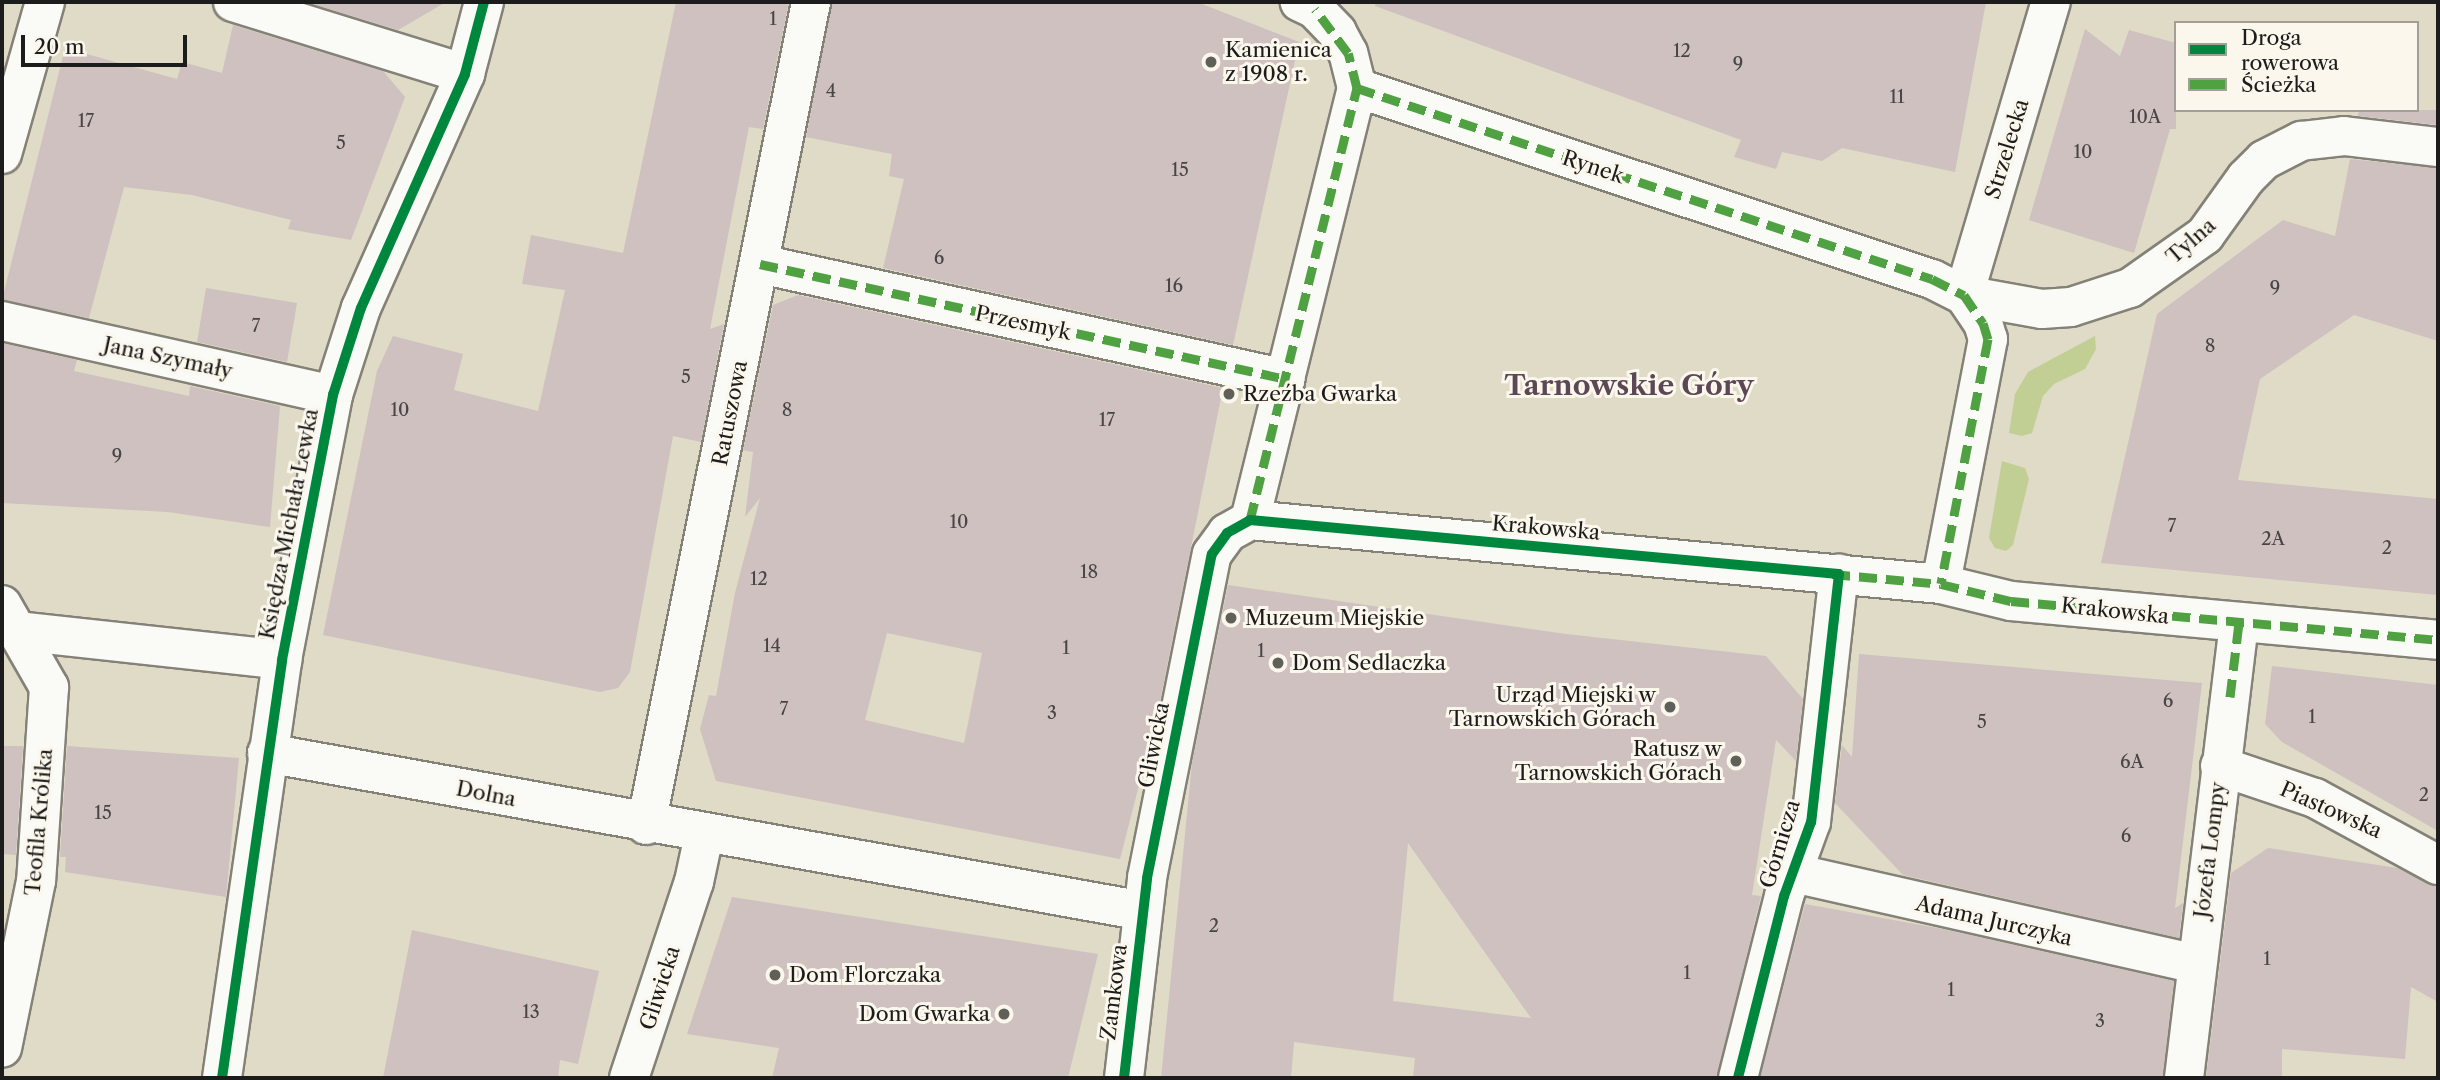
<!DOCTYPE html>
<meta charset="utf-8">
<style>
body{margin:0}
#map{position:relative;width:2440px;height:1080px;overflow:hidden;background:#dfdbc7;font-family:"Libre Caslon Text",serif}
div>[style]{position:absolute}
.green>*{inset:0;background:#c1cf95}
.building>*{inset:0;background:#cec1bf}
.roads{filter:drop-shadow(2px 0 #848177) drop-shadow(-2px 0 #848177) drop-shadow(0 2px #848177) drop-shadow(0 -2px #848177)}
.minor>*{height:38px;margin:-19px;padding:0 19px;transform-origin:19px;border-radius:19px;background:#fafaf7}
.quiet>*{height:9px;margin-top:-4.5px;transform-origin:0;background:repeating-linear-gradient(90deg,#4fa141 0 18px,transparent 0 27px)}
.cycleway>*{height:10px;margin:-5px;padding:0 5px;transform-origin:5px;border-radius:5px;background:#00873e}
.dots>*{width:19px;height:19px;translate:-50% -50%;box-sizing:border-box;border:4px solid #fbf7ec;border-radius:50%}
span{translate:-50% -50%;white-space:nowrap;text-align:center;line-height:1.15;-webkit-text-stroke:6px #fbf7ec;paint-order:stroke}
.number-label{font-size:18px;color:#484545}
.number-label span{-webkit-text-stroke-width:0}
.poi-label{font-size:21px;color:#1c1c1c}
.left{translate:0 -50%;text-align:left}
.right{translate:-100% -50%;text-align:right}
.street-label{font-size:21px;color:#1c1c1c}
.district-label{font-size:28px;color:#5c4855;font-weight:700}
.frame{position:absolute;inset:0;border:4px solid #1c1c1c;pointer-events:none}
.legend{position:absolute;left:2174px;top:21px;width:245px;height:91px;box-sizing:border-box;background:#fbf7ec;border:2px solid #a29f99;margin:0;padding:9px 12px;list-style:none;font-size:21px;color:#1c1c1c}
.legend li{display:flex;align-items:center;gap:14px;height:35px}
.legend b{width:35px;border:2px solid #a29f99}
.scale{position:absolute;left:21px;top:35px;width:166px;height:32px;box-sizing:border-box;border:4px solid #1c1c1c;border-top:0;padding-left:9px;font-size:21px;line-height:24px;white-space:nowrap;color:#1c1c1c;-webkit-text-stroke:5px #fbf7ec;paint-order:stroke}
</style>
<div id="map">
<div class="green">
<i style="clip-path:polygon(2095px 336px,2096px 349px,2085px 369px,2054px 384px,2043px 396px,2032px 433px,2022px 436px,2009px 433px,2015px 394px,2028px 372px)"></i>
<i style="clip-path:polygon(2002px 461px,2025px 468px,2029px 479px,2013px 545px,2006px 551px,1995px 548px,1989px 538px)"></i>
</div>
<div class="building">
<i style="clip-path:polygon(306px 2px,446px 2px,398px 30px)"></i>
<i style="clip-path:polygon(676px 2px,789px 2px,763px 129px,749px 127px,710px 329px,724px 324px,701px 442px,673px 436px,630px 672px,618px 688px,600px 692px,323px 635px,377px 371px,393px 336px,463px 354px,454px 390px,538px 411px,565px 290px,522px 284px,531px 235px,623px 253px)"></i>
<i style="clip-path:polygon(832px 2px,1197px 2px,1299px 42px,1233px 345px,883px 268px,904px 179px,889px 176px,892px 154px,806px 137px)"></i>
<i style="clip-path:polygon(1376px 2px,1986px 2px,1955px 172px,1842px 148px,1822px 161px,1782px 152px,1776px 169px,1734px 157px,1741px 140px,1375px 6px)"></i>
<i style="clip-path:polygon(233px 25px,383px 71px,405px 97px,351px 240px,288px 229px,291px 220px,192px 195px,124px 187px,89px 318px,2px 300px,65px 48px,177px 79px,182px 62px,222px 73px)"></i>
<i style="clip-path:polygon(2085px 29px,2120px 56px,2129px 30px,2176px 43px,2176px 129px,2170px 129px,2134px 253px,2029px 220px)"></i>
<i style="clip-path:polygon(2359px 110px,2438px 110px,2438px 125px,2358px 116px)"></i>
<i style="clip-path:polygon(2350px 159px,2438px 168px,2438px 341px,2354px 315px,2260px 379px,2238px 480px,2438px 499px,2438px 595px,2101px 563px,2157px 314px,2283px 220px,2335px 236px)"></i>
<i style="clip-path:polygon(206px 288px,297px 303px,287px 362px,197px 342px)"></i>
<i style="clip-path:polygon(evenodd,798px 295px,1223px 388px,1158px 711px,1120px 859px,716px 781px,700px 729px,709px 695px,716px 696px,735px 593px,760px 498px,745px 517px,753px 452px,743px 450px,773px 305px,798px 295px,887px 633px,982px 653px,964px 743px,865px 720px,887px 633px)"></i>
<i style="clip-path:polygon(2px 343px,77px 360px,74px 371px,189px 396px,190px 386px,280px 406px,270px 527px,168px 512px,2px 503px)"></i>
<i style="clip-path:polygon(evenodd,1228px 585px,1566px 634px,1766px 656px,1803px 699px,1796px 761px,1776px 740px,1752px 895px,1761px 896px,1717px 1078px,1413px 1078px,1415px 1058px,1294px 1042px,1291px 1078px,1161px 1078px,1192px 763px,1228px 585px,1408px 843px,1531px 1018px,1393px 1001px,1408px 843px)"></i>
<i style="clip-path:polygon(1859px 654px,2202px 683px,2175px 908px,2183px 903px,2179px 938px,1903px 875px,1835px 803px,1842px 745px,1852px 757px)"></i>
<i style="clip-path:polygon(2272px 666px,2438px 685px,2438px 831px,2282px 742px,2265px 724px)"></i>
<i style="clip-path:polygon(2px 746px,23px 746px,16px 855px,2px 854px)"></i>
<i style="clip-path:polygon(67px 746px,239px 758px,226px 897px,65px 872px,66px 857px,60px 857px)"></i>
<i style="clip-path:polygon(2268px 848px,2397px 868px,2438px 887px,2438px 1002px,2411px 987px,2405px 1059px,2282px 1049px,2282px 1078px,2206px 1078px,2231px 873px)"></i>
<i style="clip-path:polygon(732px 897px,1098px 954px,1068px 1078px,772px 1078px,779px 1048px,687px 1034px)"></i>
<i style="clip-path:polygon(1805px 904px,1943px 929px,2174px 981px,2163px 1078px,1760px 1078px)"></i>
<i style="clip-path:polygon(412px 930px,599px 971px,578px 1064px,560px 1060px,558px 1078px,383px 1078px)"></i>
</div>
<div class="roads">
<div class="minor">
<i style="left:233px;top:2px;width:243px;rotate:17.2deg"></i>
<i style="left:1357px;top:88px;width:606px;rotate:18.38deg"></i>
<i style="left:1932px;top:279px;width:36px;rotate:27deg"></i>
<i style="left:1964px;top:295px;width:34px;rotate:56deg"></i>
<i style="left:1983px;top:323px;width:17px;rotate:73deg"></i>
<i style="left:1988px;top:339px;width:249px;rotate:100.9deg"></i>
<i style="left:2px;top:154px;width:158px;rotate:-74.2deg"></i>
<i style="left:760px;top:264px;width:538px;rotate:12.33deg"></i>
<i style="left:1964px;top:295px;width:79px;rotate:10.2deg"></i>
<i style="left:2042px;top:309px;width:29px;rotate:-4deg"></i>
<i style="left:2071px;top:307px;width:62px;rotate:-17.9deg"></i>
<i style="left:2130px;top:288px;width:92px;rotate:-35.2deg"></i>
<i style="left:2205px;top:235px;width:70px;rotate:-54.3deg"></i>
<i style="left:2246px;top:178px;width:25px;rotate:-45deg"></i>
<i style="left:2264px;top:160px;width:42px;rotate:-27.2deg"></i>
<i style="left:2301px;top:141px;width:43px;rotate:-6.6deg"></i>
<i style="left:2344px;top:136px;width:95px;rotate:6.7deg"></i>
<i style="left:1964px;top:295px;width:306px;rotate:-73.5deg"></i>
<i style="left:2px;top:321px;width:339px;rotate:12.6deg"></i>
<i style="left:1250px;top:520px;width:445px;rotate:-76.1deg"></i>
<i style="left:1357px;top:88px;width:36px;rotate:-104deg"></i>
<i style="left:1348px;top:53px;width:24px;rotate:-118deg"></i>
<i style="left:1337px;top:32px;width:32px;rotate:-134deg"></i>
<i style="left:1315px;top:9px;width:17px;rotate:-155deg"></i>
<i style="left:2px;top:605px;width:95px;rotate:60.2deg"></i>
<i style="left:49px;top:687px;width:194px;rotate:93.8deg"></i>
<i style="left:36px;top:881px;width:170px;rotate:101.5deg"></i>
<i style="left:17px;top:631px;width:267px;rotate:6.2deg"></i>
<i style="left:267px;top:753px;width:890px;rotate:10.22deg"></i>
<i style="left:2220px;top:766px;width:100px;rotate:18.6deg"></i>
<i style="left:2315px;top:798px;width:140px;rotate:28.6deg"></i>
<i style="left:646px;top:825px;width:839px;rotate:-78.66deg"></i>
<i style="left:1793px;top:873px;width:414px;rotate:12.7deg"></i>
<i style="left:222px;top:1078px;width:422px;rotate:-81.8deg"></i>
<i style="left:282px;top:660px;width:270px;rotate:-79.1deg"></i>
<i style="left:333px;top:395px;width:91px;rotate:-72.2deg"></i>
<i style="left:361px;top:308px;width:256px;rotate:-66deg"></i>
<i style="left:465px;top:74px;width:74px;rotate:-75.2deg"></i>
<i style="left:629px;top:1078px;width:206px;rotate:-71.7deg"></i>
<i style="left:694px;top:882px;width:48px;rotate:-78deg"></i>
<i style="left:1124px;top:1078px;width:201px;rotate:-83.4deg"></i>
<i style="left:1147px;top:878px;width:330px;rotate:-78.7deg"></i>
<i style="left:1212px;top:554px;width:26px;rotate:-54deg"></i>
<i style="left:1227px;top:533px;width:26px;rotate:-29deg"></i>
<i style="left:1250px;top:520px;width:694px;rotate:5.29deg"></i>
<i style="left:1941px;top:584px;width:72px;rotate:13.7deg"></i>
<i style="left:2011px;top:601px;width:429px;rotate:5.2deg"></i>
<i style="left:1738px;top:1078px;width:188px;rotate:-75.8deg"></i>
<i style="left:1784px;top:896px;width:79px;rotate:-70deg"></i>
<i style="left:1811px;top:822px;width:250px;rotate:-83.6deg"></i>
<i style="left:2184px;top:1078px;width:458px;rotate:-83.1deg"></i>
</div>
</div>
<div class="quiet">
<i style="left:1357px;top:88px;width:606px;rotate:18.38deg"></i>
<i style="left:1932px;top:279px;width:36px;rotate:27deg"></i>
<i style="left:1964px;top:295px;width:34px;rotate:56deg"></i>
<i style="left:1983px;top:323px;width:17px;rotate:73deg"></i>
<i style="left:1988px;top:339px;width:249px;rotate:100.9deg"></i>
<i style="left:760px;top:264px;width:538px;rotate:12.33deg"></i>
<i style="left:1250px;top:520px;width:445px;rotate:-76.1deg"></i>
<i style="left:1357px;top:88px;width:36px;rotate:-104deg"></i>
<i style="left:1348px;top:53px;width:55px;rotate:-126.9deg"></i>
<i style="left:1832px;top:574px;width:109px;rotate:5.2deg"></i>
<i style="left:1941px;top:584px;width:72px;rotate:13.7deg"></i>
<i style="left:2011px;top:601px;width:429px;rotate:5.2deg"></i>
<i style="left:2230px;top:697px;width:75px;rotate:-83.1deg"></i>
</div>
<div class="cycleway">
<i style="left:222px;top:1078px;width:422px;rotate:-81.8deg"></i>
<i style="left:282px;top:660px;width:270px;rotate:-79.1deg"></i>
<i style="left:333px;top:395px;width:91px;rotate:-72.2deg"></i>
<i style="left:361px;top:308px;width:256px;rotate:-66deg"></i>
<i style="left:465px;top:74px;width:74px;rotate:-75.2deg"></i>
<i style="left:1124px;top:1078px;width:201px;rotate:-83.4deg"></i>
<i style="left:1147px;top:878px;width:330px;rotate:-78.7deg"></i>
<i style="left:1212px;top:554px;width:26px;rotate:-54deg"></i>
<i style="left:1227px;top:533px;width:26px;rotate:-29deg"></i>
<i style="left:1250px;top:520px;width:591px;rotate:5.24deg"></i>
<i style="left:1839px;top:574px;width:250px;rotate:96.4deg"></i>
<i style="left:1811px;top:822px;width:79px;rotate:110deg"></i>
<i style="left:1784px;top:896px;width:188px;rotate:104.2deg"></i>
</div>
<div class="dots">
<i style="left:1211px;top:62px;background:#605f58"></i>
<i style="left:1229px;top:394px;background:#605f58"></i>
<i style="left:1231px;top:618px;background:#605f58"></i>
<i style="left:1278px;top:663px;background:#605f58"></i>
<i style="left:1670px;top:707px;background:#605f58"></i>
<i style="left:1736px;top:761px;background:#605f58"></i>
<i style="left:775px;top:975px;background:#605f58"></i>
<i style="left:1004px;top:1014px;background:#605f58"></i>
</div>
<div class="number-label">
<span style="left:773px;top:19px">1</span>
<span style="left:1682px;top:51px">12</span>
<span style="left:1738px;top:64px">9</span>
<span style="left:831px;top:91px">4</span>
<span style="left:1897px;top:97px">11</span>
<span style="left:2145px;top:117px">10A</span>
<span style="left:86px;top:121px">17</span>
<span style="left:341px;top:143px">5</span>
<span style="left:2083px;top:152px">10</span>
<span style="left:1180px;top:170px">15</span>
<span style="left:939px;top:258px">6</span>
<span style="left:1174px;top:286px">16</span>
<span style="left:2275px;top:288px">9</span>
<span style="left:256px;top:326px">7</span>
<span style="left:2210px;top:346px">8</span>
<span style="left:686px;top:377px">5</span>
<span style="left:400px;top:410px">10</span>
<span style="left:787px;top:410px">8</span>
<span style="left:1107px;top:420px">17</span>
<span style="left:117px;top:456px">9</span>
<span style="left:959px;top:522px">10</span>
<span style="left:2172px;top:526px">7</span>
<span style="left:2273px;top:539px">2A</span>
<span style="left:2387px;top:548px">2</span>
<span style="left:1089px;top:572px">18</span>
<span style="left:759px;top:579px">12</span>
<span style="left:772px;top:646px">14</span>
<span style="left:1066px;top:648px">1</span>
<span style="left:1261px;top:651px">1</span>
<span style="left:2168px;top:701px">6</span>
<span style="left:784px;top:709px">7</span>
<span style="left:1052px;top:713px">3</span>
<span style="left:2312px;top:717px">1</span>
<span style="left:1982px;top:722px">5</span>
<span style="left:2132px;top:762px">6A</span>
<span style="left:2424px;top:795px">2</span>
<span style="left:103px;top:813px">15</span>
<span style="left:2126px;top:836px">6</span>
<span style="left:1214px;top:926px">2</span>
<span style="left:2267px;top:959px">1</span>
<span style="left:1687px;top:973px">1</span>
<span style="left:1951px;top:990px">1</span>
<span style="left:531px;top:1012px">13</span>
<span style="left:2100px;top:1021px">3</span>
</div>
<div class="poi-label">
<span class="left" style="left:1225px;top:62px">Kamienica<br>z 1908 r.</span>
<span class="left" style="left:1243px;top:394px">Rzeźba Gwarka</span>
<span class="left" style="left:1245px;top:618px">Muzeum Miejskie</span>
<span class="left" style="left:1292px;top:663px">Dom Sedlaczka</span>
<span class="right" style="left:1656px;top:707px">Urząd Miejski w<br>Tarnowskich Górach</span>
<span class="right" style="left:1722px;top:761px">Ratusz w<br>Tarnowskich Górach</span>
<span class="left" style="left:789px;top:975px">Dom Florczaka</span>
<span class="right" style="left:990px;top:1014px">Dom Gwarka</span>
</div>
<div class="street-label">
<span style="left:2007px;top:149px;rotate:-73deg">Strzelecka</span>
<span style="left:1593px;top:167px;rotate:18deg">Rynek</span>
<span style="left:2191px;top:241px;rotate:-41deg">Tylna</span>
<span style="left:1023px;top:323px;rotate:12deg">Przesmyk</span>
<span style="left:168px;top:358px;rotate:12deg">Jana Szymały</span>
<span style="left:730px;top:413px;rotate:-79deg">Ratuszowa</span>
<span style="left:289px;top:524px;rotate:-79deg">Księdza Michała Lewka</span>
<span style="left:1546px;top:528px;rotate:5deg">Krakowska</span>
<span style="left:2115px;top:611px;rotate:6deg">Krakowska</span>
<span style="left:1154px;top:745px;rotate:-79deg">Gliwicka</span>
<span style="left:486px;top:794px;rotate:11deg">Dolna</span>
<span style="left:2331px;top:810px;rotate:24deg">Piastowska</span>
<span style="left:39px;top:822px;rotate:-85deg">Teofila Królika</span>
<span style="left:1780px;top:844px;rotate:-73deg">Górnicza</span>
<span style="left:2210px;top:850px;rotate:-83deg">Józefa Lompy</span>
<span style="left:1994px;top:921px;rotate:13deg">Adama Jurczyka</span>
<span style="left:660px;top:988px;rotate:-72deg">Gliwicka</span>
<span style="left:1114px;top:992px;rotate:-83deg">Zamkowa</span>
</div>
<div class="district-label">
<span style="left:1629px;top:385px">Tarnowskie Góry</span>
</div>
<div class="frame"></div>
<ul class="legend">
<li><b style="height:9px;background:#00873e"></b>Droga rowerowa</li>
<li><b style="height:9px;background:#4fa141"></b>Ścieżka</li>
</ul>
<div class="scale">20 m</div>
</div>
